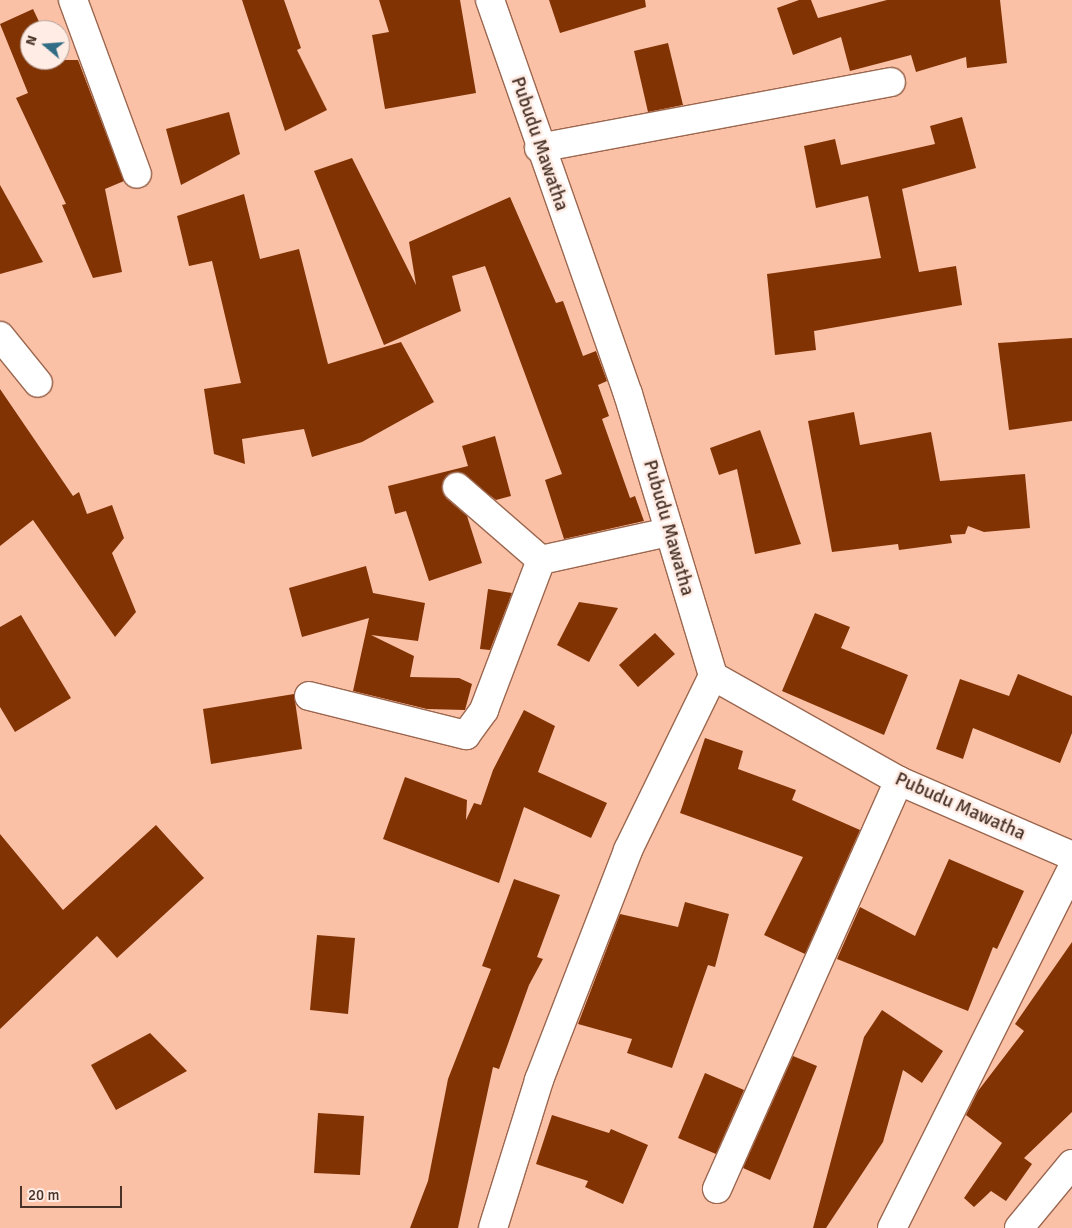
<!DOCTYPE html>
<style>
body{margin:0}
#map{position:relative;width:1072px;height:1228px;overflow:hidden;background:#fbc1a7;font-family:Signika,sans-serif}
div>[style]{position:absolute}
.building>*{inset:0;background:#813303}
.roads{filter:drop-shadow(1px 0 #9b674f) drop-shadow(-1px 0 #9b674f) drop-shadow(0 1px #9b674f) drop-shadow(0 -1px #9b674f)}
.minor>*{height:28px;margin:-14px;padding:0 14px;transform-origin:14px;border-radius:14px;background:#fff}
span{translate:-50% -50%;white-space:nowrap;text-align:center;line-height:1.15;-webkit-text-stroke:5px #ffece4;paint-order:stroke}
.street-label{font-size:19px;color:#493227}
.north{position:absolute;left:20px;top:20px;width:50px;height:50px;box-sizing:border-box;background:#ffece4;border:1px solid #b6a298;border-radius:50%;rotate:288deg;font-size:14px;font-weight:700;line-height:20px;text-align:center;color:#493227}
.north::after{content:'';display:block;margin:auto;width:18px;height:22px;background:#316e85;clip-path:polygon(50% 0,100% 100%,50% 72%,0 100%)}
.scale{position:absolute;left:20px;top:1186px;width:102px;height:22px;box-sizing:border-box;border:2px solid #493227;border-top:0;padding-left:6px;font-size:15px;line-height:18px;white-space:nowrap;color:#493227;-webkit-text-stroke:4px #ffece4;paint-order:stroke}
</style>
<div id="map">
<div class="building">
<i style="clip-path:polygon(242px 0,284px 0,301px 48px,297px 50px,327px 110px,285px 131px)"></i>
<i style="clip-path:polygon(379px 0,460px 0,476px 93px,385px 109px,372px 35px,389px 32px)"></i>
<i style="clip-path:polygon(549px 0,645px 0,646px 7px,560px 33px)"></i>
<i style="clip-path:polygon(799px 0,811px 0,818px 18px,887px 0,1000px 0,1007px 63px,967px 68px,966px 57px,916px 72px,911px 55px,850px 71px,841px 37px,793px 55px,777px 8px)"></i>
<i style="clip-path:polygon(33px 9px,43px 30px,30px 30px,30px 60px,78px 60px,124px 181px,105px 189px,122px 272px,93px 278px,62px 205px,66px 204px,16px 98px,28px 93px,0 24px)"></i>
<i style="clip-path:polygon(668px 43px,683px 105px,648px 112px,634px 51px)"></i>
<i style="clip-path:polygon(229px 112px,240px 154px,181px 185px,166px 129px)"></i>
<i style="clip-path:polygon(962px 117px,976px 168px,902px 189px,919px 272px,956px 266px,962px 305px,814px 331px,816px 350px,775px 355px,767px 274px,881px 258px,868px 196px,816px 208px,804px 146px,835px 139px,841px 165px,935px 144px,930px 126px)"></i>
<i style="clip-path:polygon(352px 158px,416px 285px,409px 242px,510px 197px,556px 303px,563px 301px,583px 356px,596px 351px,607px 381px,598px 385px,609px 416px,602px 419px,630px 498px,635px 496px,644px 521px,564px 539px,545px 480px,562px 474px,485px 266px,452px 276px,461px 311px,384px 345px,314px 171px)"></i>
<i style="clip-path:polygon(0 185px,43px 262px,0 274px)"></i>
<i style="clip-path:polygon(244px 194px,260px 259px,299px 249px,328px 364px,401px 342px,434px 402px,362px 442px,312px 457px,304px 429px,242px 439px,245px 464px,214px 454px,204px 389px,241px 383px,212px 261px,189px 266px,177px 216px)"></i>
<i style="clip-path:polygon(1072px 338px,1072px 421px,1009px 430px,998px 343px)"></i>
<i style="clip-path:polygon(0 389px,73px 496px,79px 492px,87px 514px,112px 505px,124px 538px,112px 553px,136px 612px,115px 637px,33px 520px,0 546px)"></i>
<i style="clip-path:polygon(854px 412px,860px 445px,931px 432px,940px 481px,1025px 474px,1030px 528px,984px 532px,968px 526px,965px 534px,950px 535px,952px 543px,899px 550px,898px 544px,832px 552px,808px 421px)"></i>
<i style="clip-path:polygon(760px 430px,801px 544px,755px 554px,737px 469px,719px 475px,710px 448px)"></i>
<i style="clip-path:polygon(495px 436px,511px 496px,496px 500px,459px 472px,446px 476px,442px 485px,446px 498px,467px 516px,482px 563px,429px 581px,406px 511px,395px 514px,388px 486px,468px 466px,462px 446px)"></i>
<i style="clip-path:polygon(366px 566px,373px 593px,425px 603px,418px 641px,371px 635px,414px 656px,410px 677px,459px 678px,472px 684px,465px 710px,427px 709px,353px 691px,369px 618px,302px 637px,289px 588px)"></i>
<i style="clip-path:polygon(488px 589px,512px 593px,490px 650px,480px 649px)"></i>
<i style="clip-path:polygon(579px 602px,618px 608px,589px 662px,557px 645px)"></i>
<i style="clip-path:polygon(815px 613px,850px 627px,841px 648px,908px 675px,884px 735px,782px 691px)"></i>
<i style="clip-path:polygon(21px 615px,71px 698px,15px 732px,0 707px,0 627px)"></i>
<i style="clip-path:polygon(655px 633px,675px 654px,638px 687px,619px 665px)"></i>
<i style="clip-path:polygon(1018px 674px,1072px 696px,1072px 733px,1060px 763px,973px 728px,963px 759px,936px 749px,960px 679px,1009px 696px)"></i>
<i style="clip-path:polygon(294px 694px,302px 749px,211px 764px,203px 709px)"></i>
<i style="clip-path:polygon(524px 710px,555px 726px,538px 772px,607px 803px,591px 838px,524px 807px,499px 883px,383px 839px,405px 777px,467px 800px,466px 820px,474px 803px,481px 805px,493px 770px)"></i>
<i style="clip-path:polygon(705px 738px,743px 751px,738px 769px,796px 790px,792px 800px,860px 830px,805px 954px,764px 935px,803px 857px,680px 813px)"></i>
<i style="clip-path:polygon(156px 825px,204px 878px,117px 958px,97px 936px,0 1029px,0 834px,63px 910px)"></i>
<i style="clip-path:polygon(949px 859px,1024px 891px,997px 949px,993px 947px,968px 1011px,837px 959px,860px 907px,915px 936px)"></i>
<i style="clip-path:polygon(514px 879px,560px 895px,537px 957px,543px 959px,529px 985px,499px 1069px,493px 1067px,458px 1228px,410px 1228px,428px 1181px,448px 1079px,491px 969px,482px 966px)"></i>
<i style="clip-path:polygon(685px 902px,729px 914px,715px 967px,708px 965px,672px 1068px,627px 1053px,632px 1039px,578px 1024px,620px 914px,678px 927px)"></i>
<i style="clip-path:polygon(317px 935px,355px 938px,348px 1014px,310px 1010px)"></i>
<i style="clip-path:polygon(1072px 942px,1072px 1112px,1024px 1158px,1032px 1164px,1006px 1201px,991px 1191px,974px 1207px,964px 1198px,1002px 1143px,966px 1115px,978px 1091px,1024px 1031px,1015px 1024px)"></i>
<i style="clip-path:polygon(882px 1010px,943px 1051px,922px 1083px,903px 1070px,883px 1142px,826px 1228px,813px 1228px,864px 1037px)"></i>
<i style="clip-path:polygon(150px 1033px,187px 1071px,116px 1110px,91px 1065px)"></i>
<i style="clip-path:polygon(793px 1056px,817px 1066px,770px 1180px,743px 1168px)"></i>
<i style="clip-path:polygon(705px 1073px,744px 1090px,716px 1154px,678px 1138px)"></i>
<i style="clip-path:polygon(318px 1113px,364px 1116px,360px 1175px,314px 1173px)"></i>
<i style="clip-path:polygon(552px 1115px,609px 1133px,611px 1129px,648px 1145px,623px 1204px,585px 1187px,588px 1181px,536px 1164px)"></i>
</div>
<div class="roads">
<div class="minor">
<i style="left:73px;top:0;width:185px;rotate:69.8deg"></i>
<i style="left:490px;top:0;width:417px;rotate:70.7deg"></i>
<i style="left:628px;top:394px;width:295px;rotate:73.2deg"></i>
<i style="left:713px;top:676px;width:214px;rotate:29.4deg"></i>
<i style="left:899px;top:781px;width:189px;rotate:23.4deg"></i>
<i style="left:539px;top:148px;width:358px;rotate:-10.6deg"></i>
<i style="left:0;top:336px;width:60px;rotate:51deg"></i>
<i style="left:457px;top:487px;width:111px;rotate:41deg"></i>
<i style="left:309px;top:696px;width:162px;rotate:14deg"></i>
<i style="left:466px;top:735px;width:31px;rotate:-54deg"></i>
<i style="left:484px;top:710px;width:160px;rotate:-69.2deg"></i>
<i style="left:541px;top:560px;width:130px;rotate:-12.4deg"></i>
<i style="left:717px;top:1189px;width:447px;rotate:-66deg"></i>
<i style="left:493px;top:1228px;width:155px;rotate:-72.7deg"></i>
<i style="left:539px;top:1080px;width:247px;rotate:-68.8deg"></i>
<i style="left:628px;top:850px;width:194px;rotate:-64deg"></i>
<i style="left:892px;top:1228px;width:402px;rotate:-63.4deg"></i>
<i style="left:1019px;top:1228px;width:83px;rotate:-50.4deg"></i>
</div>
</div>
<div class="street-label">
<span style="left:539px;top:144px;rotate:71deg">Pubudu Mawatha</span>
<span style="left:668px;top:528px;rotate:74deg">Pubudu Mawatha</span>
<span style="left:960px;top:807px;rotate:24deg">Pubudu Mawatha</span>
</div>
<div class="north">N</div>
<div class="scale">20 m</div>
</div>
